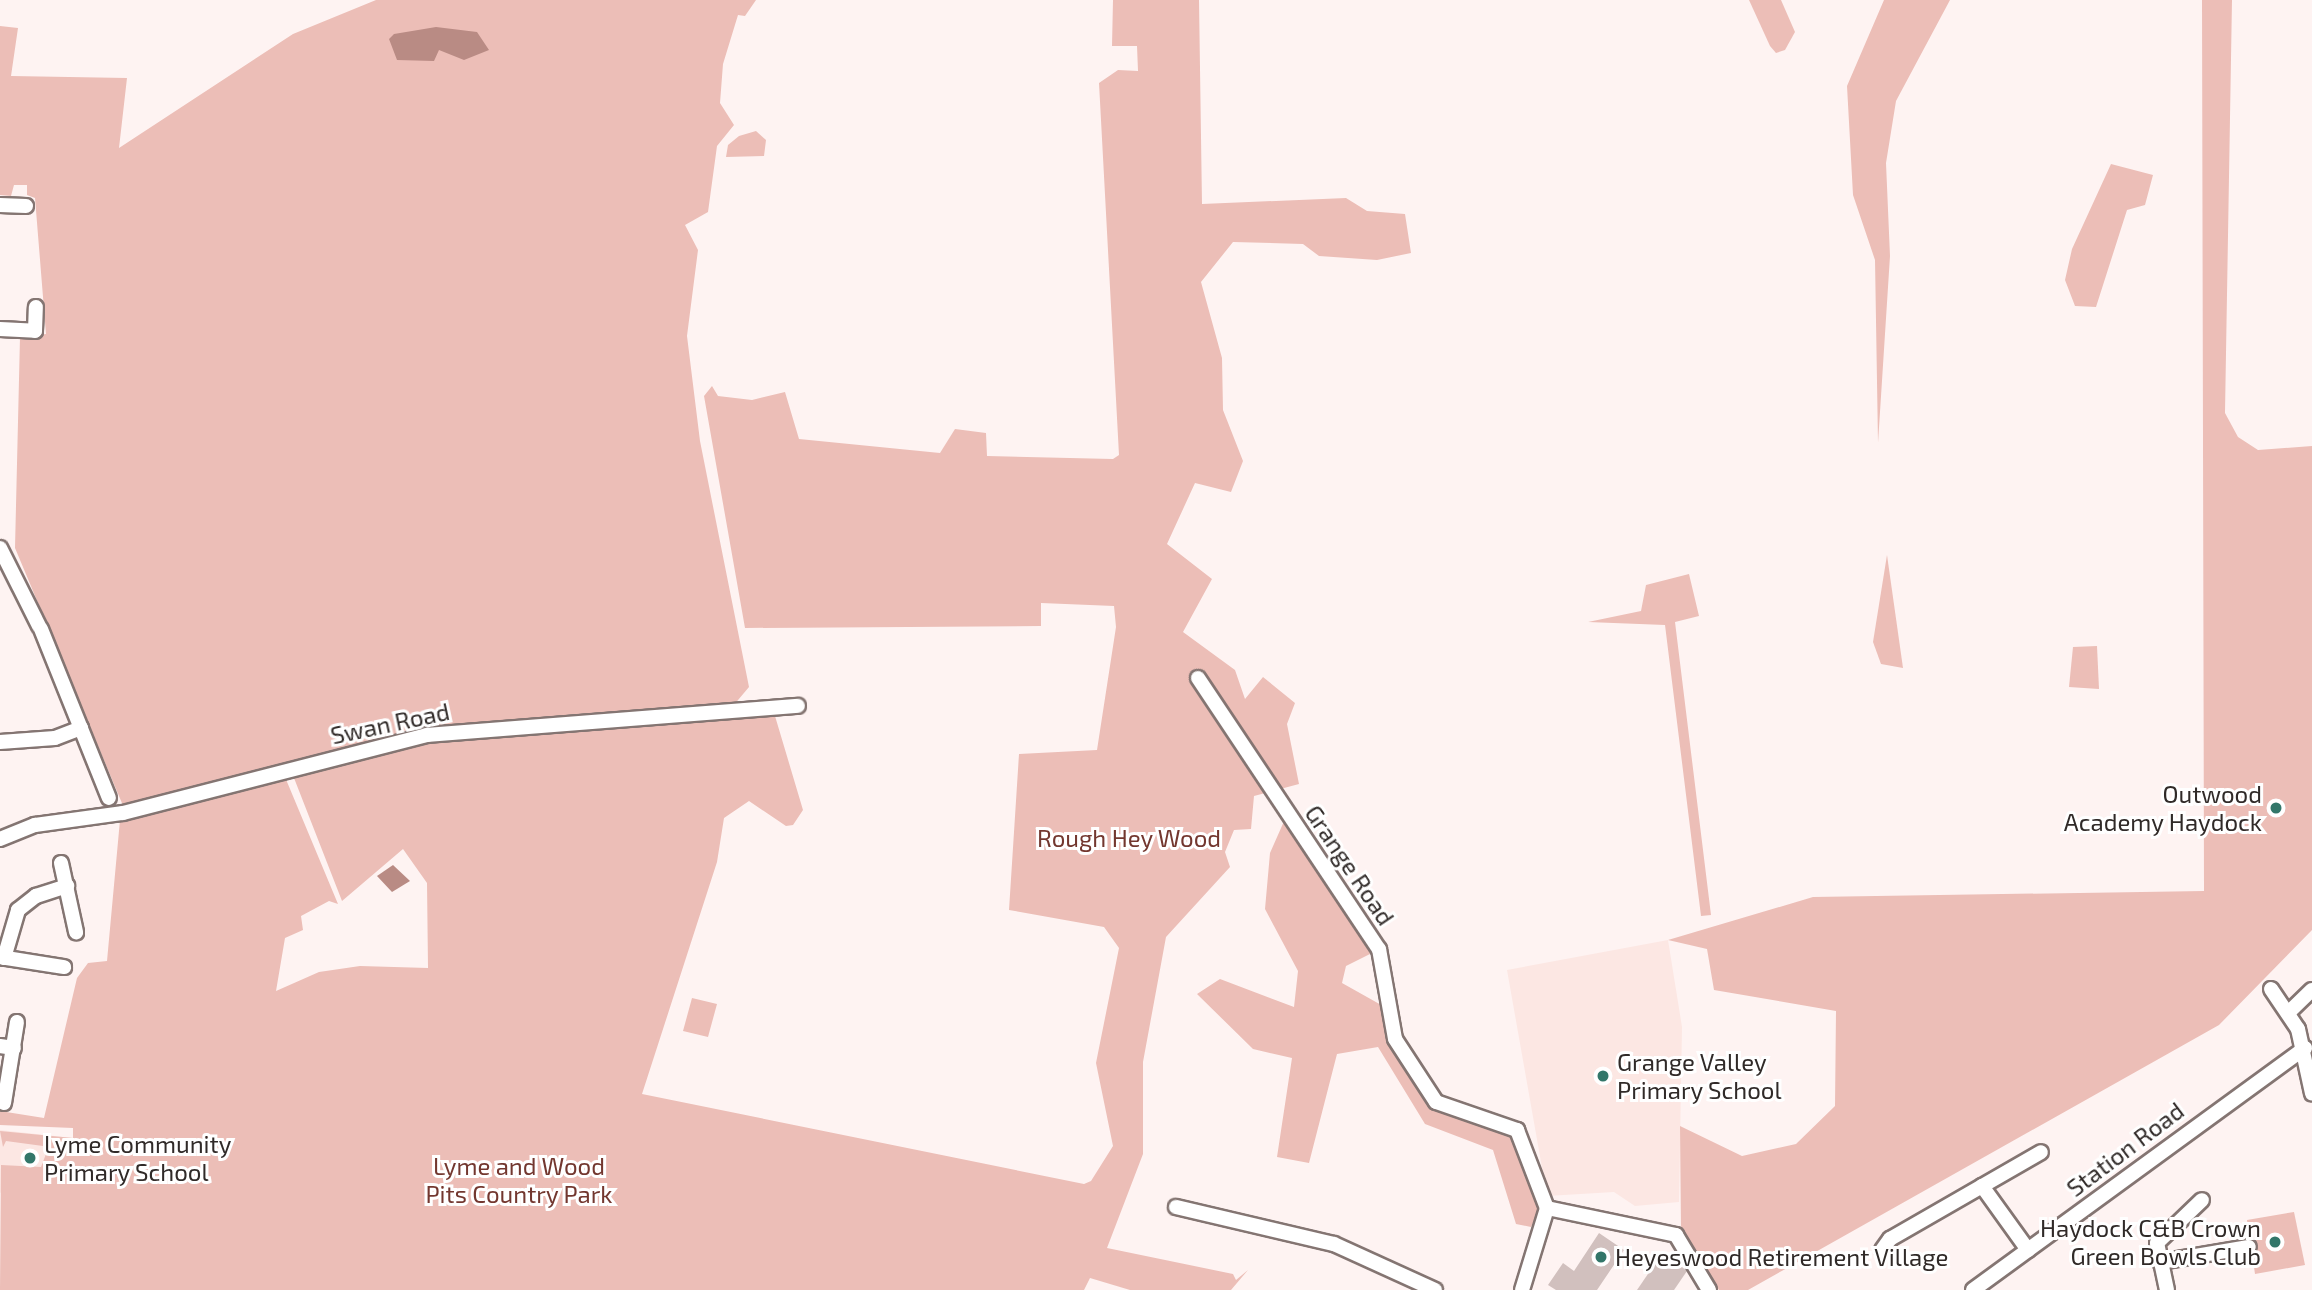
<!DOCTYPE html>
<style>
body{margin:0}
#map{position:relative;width:2312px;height:1290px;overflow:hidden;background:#fef3f2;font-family:"Exo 2",sans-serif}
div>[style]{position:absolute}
.built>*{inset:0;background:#fce7e3}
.green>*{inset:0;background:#ecbeb7}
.water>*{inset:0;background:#b98b84}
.building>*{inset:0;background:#d1c0be}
.roads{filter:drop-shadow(2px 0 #847572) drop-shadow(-2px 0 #847572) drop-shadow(0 2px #847572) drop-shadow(0 -2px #847572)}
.minor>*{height:14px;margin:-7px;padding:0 7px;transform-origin:7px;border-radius:7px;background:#fff}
.dots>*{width:19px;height:19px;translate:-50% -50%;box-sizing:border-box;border:4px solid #fff;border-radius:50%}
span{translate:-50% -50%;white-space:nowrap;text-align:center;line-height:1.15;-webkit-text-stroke:6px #fff;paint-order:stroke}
.street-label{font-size:24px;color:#302a28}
.poi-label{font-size:24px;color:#302a28}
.right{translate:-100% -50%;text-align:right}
.left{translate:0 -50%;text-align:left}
.park-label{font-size:24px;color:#73372f}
</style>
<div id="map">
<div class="built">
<i style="clip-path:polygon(1668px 940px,1682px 1027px,1679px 1202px,1635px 1206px,1614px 1192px,1547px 1196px,1507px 970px)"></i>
<i style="clip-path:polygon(0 1130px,73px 1138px,74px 1149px,0 1193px)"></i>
</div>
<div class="green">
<i style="clip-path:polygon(376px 0,756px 0,745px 16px,738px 15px,723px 64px,720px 103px,734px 125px,717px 146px,708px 212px,685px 225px,698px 250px,687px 336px,700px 441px,749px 687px,733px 706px,567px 715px,399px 737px,124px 808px,15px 548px,20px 337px,46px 334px,35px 198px,27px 195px,27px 185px,14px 185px,11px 196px,0 195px,0 26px,18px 28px,11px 76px,127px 78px,119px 148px,293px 34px)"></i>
<i style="clip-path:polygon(1113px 0,1199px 0,1202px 204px,1346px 198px,1367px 211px,1405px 214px,1411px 253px,1377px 260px,1319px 256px,1303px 244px,1233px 242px,1201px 282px,1222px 358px,1223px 410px,1243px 461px,1231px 492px,1195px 483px,1167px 544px,1212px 579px,1183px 632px,1235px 670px,1245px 699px,1263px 677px,1295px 703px,1287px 724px,1299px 784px,1254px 796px,1251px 829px,1234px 830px,1225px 852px,1230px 867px,1166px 937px,1143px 1062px,1143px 1154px,1107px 1248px,1233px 1274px,1236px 1280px,1248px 1270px,1231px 1290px,1130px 1290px,1090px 1278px,1084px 1290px,0 1290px,1px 1165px,41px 1167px,46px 1154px,43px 1146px,6px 1141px,3px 1147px,0 1131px,73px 1138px,73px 1128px,0 1125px,0 1111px,44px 1118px,77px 978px,88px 963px,107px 961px,120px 820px,285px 777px,338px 904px,329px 901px,301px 916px,303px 930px,285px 938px,276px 991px,319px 972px,360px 966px,428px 968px,427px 883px,403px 849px,342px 901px,294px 778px,443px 740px,775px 716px,803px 810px,793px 825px,786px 826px,749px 801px,724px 818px,717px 862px,642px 1094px,1084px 1184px,1091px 1181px,1113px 1146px,1096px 1063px,1119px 948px,1104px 927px,1009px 910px,1019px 754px,1097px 750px,1116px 627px,1114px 606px,1041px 603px,1041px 626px,745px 628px,704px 396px,712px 386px,718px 396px,752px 400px,785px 392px,799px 439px,940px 453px,955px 429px,986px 433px,987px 456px,1113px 459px,1119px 455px,1099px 83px,1118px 70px,1138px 71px,1137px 46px,1112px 46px)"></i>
<i style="clip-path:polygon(1749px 0,1781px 0,1795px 32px,1785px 50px,1776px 53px,1770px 46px)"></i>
<i style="clip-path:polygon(1884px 0,1950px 0,1896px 101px,1886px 163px,1890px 256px,1878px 443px,1875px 260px,1853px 195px,1847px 86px)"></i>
<i style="clip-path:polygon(2202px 0,2232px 0,2225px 413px,2238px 437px,2258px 450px,2312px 446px,2312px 930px,2219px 1025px,1748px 1290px,1719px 1290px,1681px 1230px,1680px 1126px,1742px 1156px,1796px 1144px,1835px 1106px,1836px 1011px,1714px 990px,1707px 949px,1668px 940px,1813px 897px,2204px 891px)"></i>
<i style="clip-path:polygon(756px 131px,766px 140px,764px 156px,726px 157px,728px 145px,739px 136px)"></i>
<i style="clip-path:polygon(2111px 164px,2153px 175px,2145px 205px,2127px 210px,2096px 307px,2075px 306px,2065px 280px,2072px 249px)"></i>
<i style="clip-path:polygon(1887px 555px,1903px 668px,1881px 664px,1873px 642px)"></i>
<i style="clip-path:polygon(1689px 574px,1699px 616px,1675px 622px,1711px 915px,1701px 916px,1665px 625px,1588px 622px,1641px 611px,1646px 585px)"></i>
<i style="clip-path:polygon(2097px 646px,2099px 689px,2069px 687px,2073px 647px)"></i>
<i style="clip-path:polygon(1285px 819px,1374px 952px,1346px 966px,1342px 983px,1383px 1006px,1430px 1105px,1513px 1134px,1541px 1207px,1531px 1227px,1516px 1224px,1493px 1150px,1425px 1124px,1378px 1047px,1337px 1054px,1309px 1163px,1277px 1157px,1292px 1058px,1253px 1049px,1197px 994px,1220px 979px,1294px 1007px,1298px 971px,1265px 909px,1270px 853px)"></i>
<i style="clip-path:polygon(692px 998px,717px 1004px,708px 1037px,683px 1031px)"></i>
<i style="clip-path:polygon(2294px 1212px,2305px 1265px,2255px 1274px,2247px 1220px)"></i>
</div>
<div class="water">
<i style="clip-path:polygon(436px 27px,477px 32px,489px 50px,464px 60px,439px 50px,434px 61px,397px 60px,389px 39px,394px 34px)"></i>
<i style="clip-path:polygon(393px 865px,410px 881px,392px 892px,377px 876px)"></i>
</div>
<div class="building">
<i style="clip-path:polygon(1599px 1233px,1624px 1250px,1597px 1290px,1556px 1290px,1548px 1285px,1563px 1263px,1574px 1271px)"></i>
<i style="clip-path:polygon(1663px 1252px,1687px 1271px,1674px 1290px,1637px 1290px)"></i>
</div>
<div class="roads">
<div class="minor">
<i style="left:0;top:205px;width:26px;rotate:2deg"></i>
<i style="left:0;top:329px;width:35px;rotate:3deg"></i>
<i style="left:35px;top:331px;width:24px;rotate:-88deg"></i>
<i style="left:0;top:548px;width:87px;rotate:63.4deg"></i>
<i style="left:41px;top:629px;width:182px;rotate:68.1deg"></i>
<i style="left:1198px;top:678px;width:326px;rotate:56.3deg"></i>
<i style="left:1379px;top:949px;width:91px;rotate:79.9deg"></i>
<i style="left:1395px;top:1039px;width:75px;rotate:56.9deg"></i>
<i style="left:1436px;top:1102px;width:86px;rotate:19.1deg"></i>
<i style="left:1517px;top:1130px;width:84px;rotate:69deg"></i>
<i style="left:1547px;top:1208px;width:132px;rotate:11.8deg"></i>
<i style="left:1676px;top:1235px;width:64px;rotate:59deg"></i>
<i style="left:0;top:742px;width:55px;rotate:-4.2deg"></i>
<i style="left:55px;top:738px;width:28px;rotate:-21deg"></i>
<i style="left:0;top:839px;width:38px;rotate:-22deg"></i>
<i style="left:35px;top:825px;width:89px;rotate:-7.8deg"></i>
<i style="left:123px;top:813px;width:314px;rotate:-14.4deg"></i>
<i style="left:427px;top:735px;width:372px;rotate:-4.5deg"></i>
<i style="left:61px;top:863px;width:71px;rotate:77.7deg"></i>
<i style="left:0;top:957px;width:65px;rotate:8.9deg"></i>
<i style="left:4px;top:958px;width:50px;rotate:-73.7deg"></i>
<i style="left:18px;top:910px;width:23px;rotate:-38deg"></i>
<i style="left:36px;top:896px;width:33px;rotate:-18deg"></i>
<i style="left:2271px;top:989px;width:48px;rotate:56deg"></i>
<i style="left:2298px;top:1029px;width:66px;rotate:77.7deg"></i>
<i style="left:2288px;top:1013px;width:33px;rotate:-44deg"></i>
<i style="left:0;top:1046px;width:14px;rotate:8deg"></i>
<i style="left:4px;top:1103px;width:82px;rotate:-80.9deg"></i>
<i style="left:1982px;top:1186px;width:79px;rotate:54.3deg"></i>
<i style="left:1176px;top:1207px;width:162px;rotate:13.2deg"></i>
<i style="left:1334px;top:1244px;width:111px;rotate:24.5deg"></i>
<i style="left:1882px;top:1250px;width:14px;rotate:-54deg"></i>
<i style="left:1890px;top:1239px;width:174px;rotate:-29.9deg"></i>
<i style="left:2160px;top:1262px;width:90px;rotate:-9.6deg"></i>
<i style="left:1522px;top:1290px;width:86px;rotate:-73deg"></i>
<i style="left:1973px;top:1290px;width:411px;rotate:-36.1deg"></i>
<i style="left:2167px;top:1290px;width:48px;rotate:-102deg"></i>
<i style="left:2157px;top:1243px;width:62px;rotate:-43.7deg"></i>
</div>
</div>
<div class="dots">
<i style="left:2276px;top:808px;background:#327669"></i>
<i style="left:1603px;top:1076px;background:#327669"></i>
<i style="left:30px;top:1158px;background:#327669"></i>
<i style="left:2275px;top:1242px;background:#327669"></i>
<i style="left:1601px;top:1257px;background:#327669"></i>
</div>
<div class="street-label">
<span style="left:390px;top:723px;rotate:-12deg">Swan Road</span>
<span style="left:1350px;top:865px;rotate:56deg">Grange Road</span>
<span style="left:2125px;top:1149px;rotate:-37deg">Station Road</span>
</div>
<div class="poi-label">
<span class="right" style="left:2262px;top:808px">Outwood<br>Academy Haydock</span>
<span class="left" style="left:1617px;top:1076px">Grange Valley<br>Primary School</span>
<span class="left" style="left:44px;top:1158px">Lyme Community<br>Primary School</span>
<span class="right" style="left:2261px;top:1242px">Haydock C&amp;B Crown<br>Green Bowls Club</span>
<span class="left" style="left:1615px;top:1257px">Heyeswood Retirement Village</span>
</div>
<div class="park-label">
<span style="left:1129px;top:838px">Rough Hey Wood</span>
<span style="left:519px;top:1180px">Lyme and Wood<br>Pits Country Park</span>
</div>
</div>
